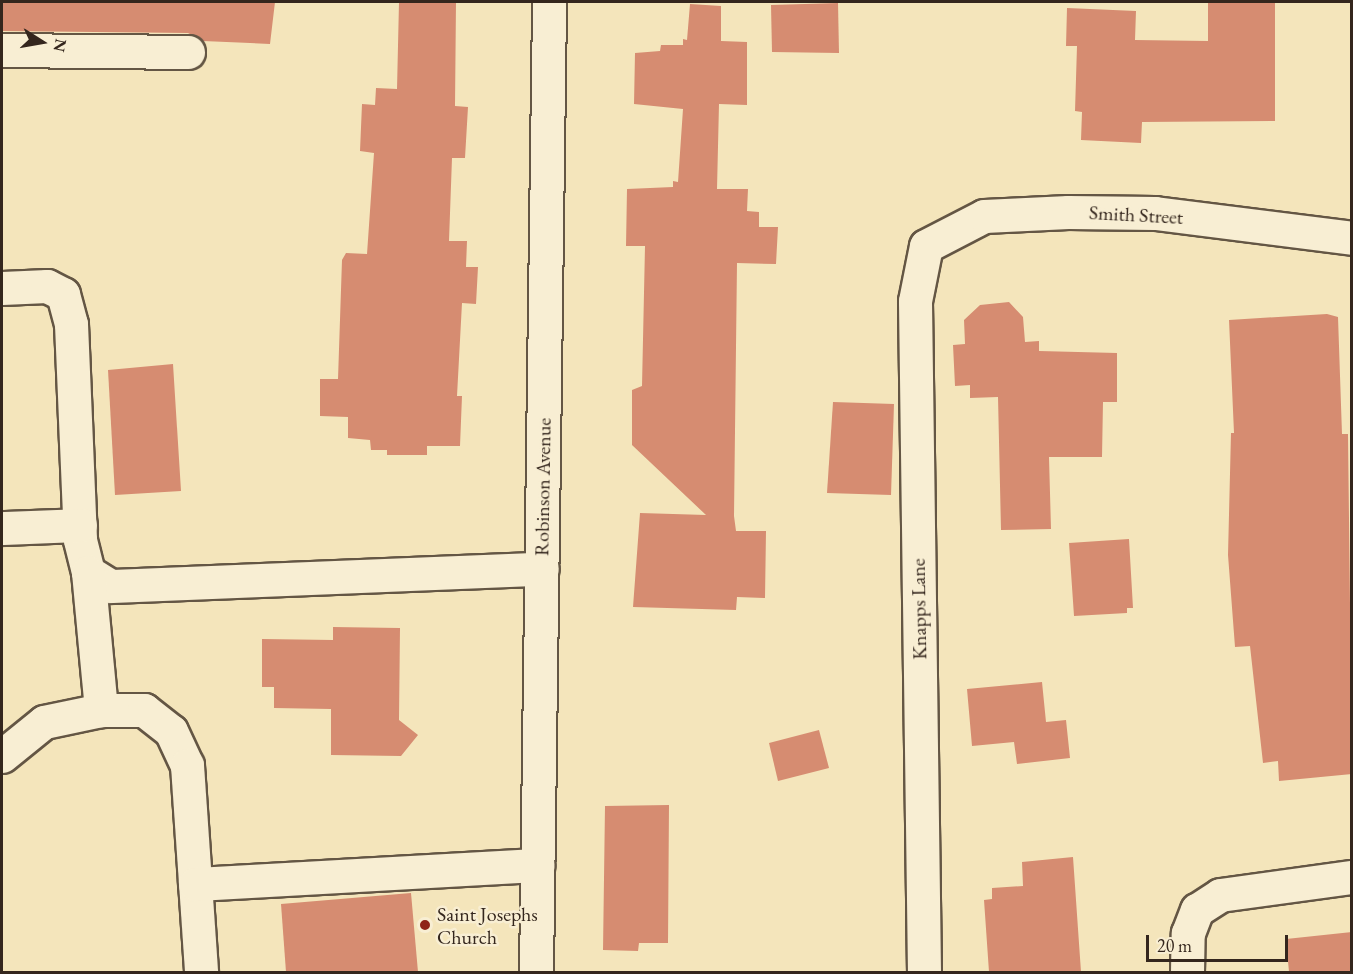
<!DOCTYPE html>
<style>
body{margin:0}
#map{position:relative;width:1353px;height:974px;overflow:hidden;background:#f4e5bb;font-family:"EB Garamond",serif}
div>[style]{position:absolute}
.building>*{inset:0;background:#d68c71}
.roads{filter:drop-shadow(2px 0 #645644) drop-shadow(-2px 0 #645644) drop-shadow(0 2px #645644) drop-shadow(0 -2px #645644)}
.minor>*{height:33px;margin:-16.5px;padding:0 16.5px;transform-origin:16.5px;border-radius:16.5px;background:#f8eed3}
.dots>*{width:16px;height:16px;translate:-50% -50%;box-sizing:border-box;border:3px solid #f8eed3;border-radius:50%}
span{translate:-50% -50%;white-space:nowrap;text-align:center;line-height:1.15;-webkit-text-stroke:5px #f8eed3;paint-order:stroke}
.street-label{font-size:20px;color:#34261d}
.poi-label{font-size:20px;color:#34261d}
.left{translate:0 -50%;text-align:left}
.frame{position:absolute;inset:0;border:3px solid #34261d;pointer-events:none}
.north{position:absolute;left:12px;top:12px;width:60px;height:60px;-webkit-text-stroke:4px #f8eed3;paint-order:stroke;rotate:101deg;font-size:16px;font-weight:700;line-height:24px;text-align:center;color:#34261d}
.north::after{content:'';display:block;margin:auto;width:21px;height:27px;background:#34261d;clip-path:polygon(50% 0,100% 100%,50% 72%,0 100%)}
.scale{position:absolute;left:1146px;top:935px;width:142px;height:27px;box-sizing:border-box;border:3px solid #34261d;border-top:0;padding-left:8px;font-size:18px;line-height:21px;white-space:nowrap;color:#34261d;-webkit-text-stroke:4px #f8eed3;paint-order:stroke}
</style>
<div id="map">
<div class="building">
<i style="clip-path:polygon(2px 2px,275px 2px,270px 44px,203px 41px,188px 33px,2px 31px)"></i>
<i style="clip-path:polygon(399px 2px,456px 2px,455px 106px,468px 107px,465px 158px,452px 158px,449px 241px,467px 241px,466px 267px,478px 267px,476px 304px,462px 303px,457px 396px,462px 396px,460px 446px,427px 446px,427px 455px,387px 455px,387px 450px,371px 450px,370px 440px,348px 438px,348px 417px,320px 416px,320px 379px,338px 379px,342px 260px,346px 253px,367px 254px,374px 153px,360px 151px,362px 104px,375px 105px,376px 88px,397px 89px)"></i>
<i style="clip-path:polygon(1208px 2px,1275px 2px,1275px 121px,1142px 122px,1141px 143px,1081px 140px,1082px 112px,1075px 111px,1077px 46px,1066px 46px,1067px 8px,1136px 11px,1135px 40px,1208px 41px)"></i>
<i style="clip-path:polygon(838px 3px,839px 53px,772px 52px,771px 5px)"></i>
<i style="clip-path:polygon(690px 4px,721px 6px,721px 41px,747px 42px,747px 105px,719px 104px,717px 189px,748px 189px,747px 211px,759px 212px,759px 227px,778px 227px,776px 264px,737px 263px,734px 516px,736px 531px,766px 531px,765px 598px,737px 597px,736px 610px,633px 607px,640px 513px,706px 515px,632px 445px,632px 390px,642px 386px,645px 246px,626px 246px,627px 189px,673px 187px,673px 181px,678px 182px,683px 109px,634px 104px,635px 53px,660px 51px,661px 45px,683px 45px,683px 39px,687px 40px)"></i>
<i style="clip-path:polygon(1009px 302px,1023px 317px,1025px 342px,1039px 341px,1039px 351px,1117px 353px,1117px 402px,1103px 402px,1102px 457px,1049px 457px,1051px 529px,1001px 530px,998px 397px,970px 398px,970px 385px,955px 386px,953px 345px,965px 344px,964px 320px,980px 305px)"></i>
<i style="clip-path:polygon(1327px 314px,1338px 317px,1342px 434px,1348px 434px,1352px 774px,1279px 781px,1278px 761px,1263px 763px,1250px 646px,1235px 647px,1228px 555px,1231px 433px,1234px 433px,1229px 320px)"></i>
<i style="clip-path:polygon(173px 364px,181px 491px,115px 495px,108px 370px)"></i>
<i style="clip-path:polygon(833px 402px,894px 404px,891px 495px,827px 493px)"></i>
<i style="clip-path:polygon(1129px 539px,1133px 608px,1127px 608px,1127px 613px,1074px 616px,1069px 543px)"></i>
<i style="clip-path:polygon(333px 627px,400px 628px,399px 720px,418px 735px,401px 756px,331px 755px,331px 709px,274px 708px,274px 687px,262px 687px,262px 639px,333px 640px)"></i>
<i style="clip-path:polygon(1042px 682px,1046px 722px,1066px 720px,1070px 758px,1017px 764px,1014px 742px,972px 746px,967px 689px)"></i>
<i style="clip-path:polygon(819px 730px,829px 768px,778px 781px,769px 743px)"></i>
<i style="clip-path:polygon(669px 805px,668px 943px,639px 943px,638px 951px,603px 950px,605px 806px)"></i>
<i style="clip-path:polygon(1073px 857px,1081px 972px,989px 972px,984px 900px,992px 899px,992px 888px,1023px 886px,1022px 862px)"></i>
<i style="clip-path:polygon(411px 893px,418px 972px,286px 972px,281px 904px)"></i>
<i style="clip-path:polygon(1352px 932px,1352px 972px,1289px 972px,1286px 939px)"></i>
</div>
<div class="roads">
<div class="minor">
<i style="left:2px;top:50px;width:186px;rotate:0.6deg"></i>
<i style="left:2px;top:288px;width:45px;rotate:-2.5deg"></i>
<i style="left:47px;top:286px;width:18px;rotate:27deg"></i>
<i style="left:63px;top:294px;width:31px;rotate:75deg"></i>
<i style="left:71px;top:324px;width:216px;rotate:87.6deg"></i>
<i style="left:80px;top:540px;width:33px;rotate:76deg"></i>
<i style="left:88px;top:572px;width:26px;rotate:32deg"></i>
<i style="left:110px;top:586px;width:432px;rotate:-2.3deg"></i>
<i style="left:2px;top:528px;width:78px;rotate:-2.2deg"></i>
<i style="left:88px;top:572px;width:139px;rotate:84.6deg"></i>
<i style="left:2px;top:756px;width:54px;rotate:-39deg"></i>
<i style="left:44px;top:722px;width:58px;rotate:-11.9deg"></i>
<i style="left:101px;top:710px;width:43px"></i>
<i style="left:144px;top:710px;width:34px;rotate:38deg"></i>
<i style="left:171px;top:731px;width:38px;rotate:65deg"></i>
<i style="left:187px;top:765px;width:207px;rotate:86.1deg"></i>
<i style="left:195px;top:884px;width:343px;rotate:-3.2deg"></i>
<i style="left:536px;top:972px;width:970px;rotate:-89.23deg"></i>
<i style="left:924px;top:972px;width:671px;rotate:-90.77deg"></i>
<i style="left:915px;top:301px;width:56px;rotate:-78.7deg"></i>
<i style="left:926px;top:246px;width:65px;rotate:-27.3deg"></i>
<i style="left:984px;top:216px;width:84px;rotate:-2.7deg"></i>
<i style="left:1068px;top:212px;width:87px;rotate:0.7deg"></i>
<i style="left:1155px;top:213px;width:199px;rotate:7.2deg"></i>
<i style="left:1187px;top:972px;width:39px;rotate:-89deg"></i>
<i style="left:1188px;top:933px;width:25px;rotate:-69deg"></i>
<i style="left:1197px;top:910px;width:27px;rotate:-33deg"></i>
<i style="left:1220px;top:895px;width:133px;rotate:-7.8deg"></i>
</div>
</div>
<div class="dots">
<i style="left:425px;top:925px;background:#8f2418"></i>
</div>
<div class="street-label">
<span style="left:1136px;top:215px;rotate:3deg">Smith Street</span>
<span style="left:543px;top:487px;rotate:-89deg">Robinson Avenue</span>
<span style="left:919px;top:609px;rotate:-91deg">Knapps Lane</span>
</div>
<div class="poi-label">
<span class="left" style="left:437px;top:926px">Saint Josephs<br>Church</span>
</div>
<div class="frame"></div>
<div class="north">N</div>
<div class="scale">20 m</div>
</div>
